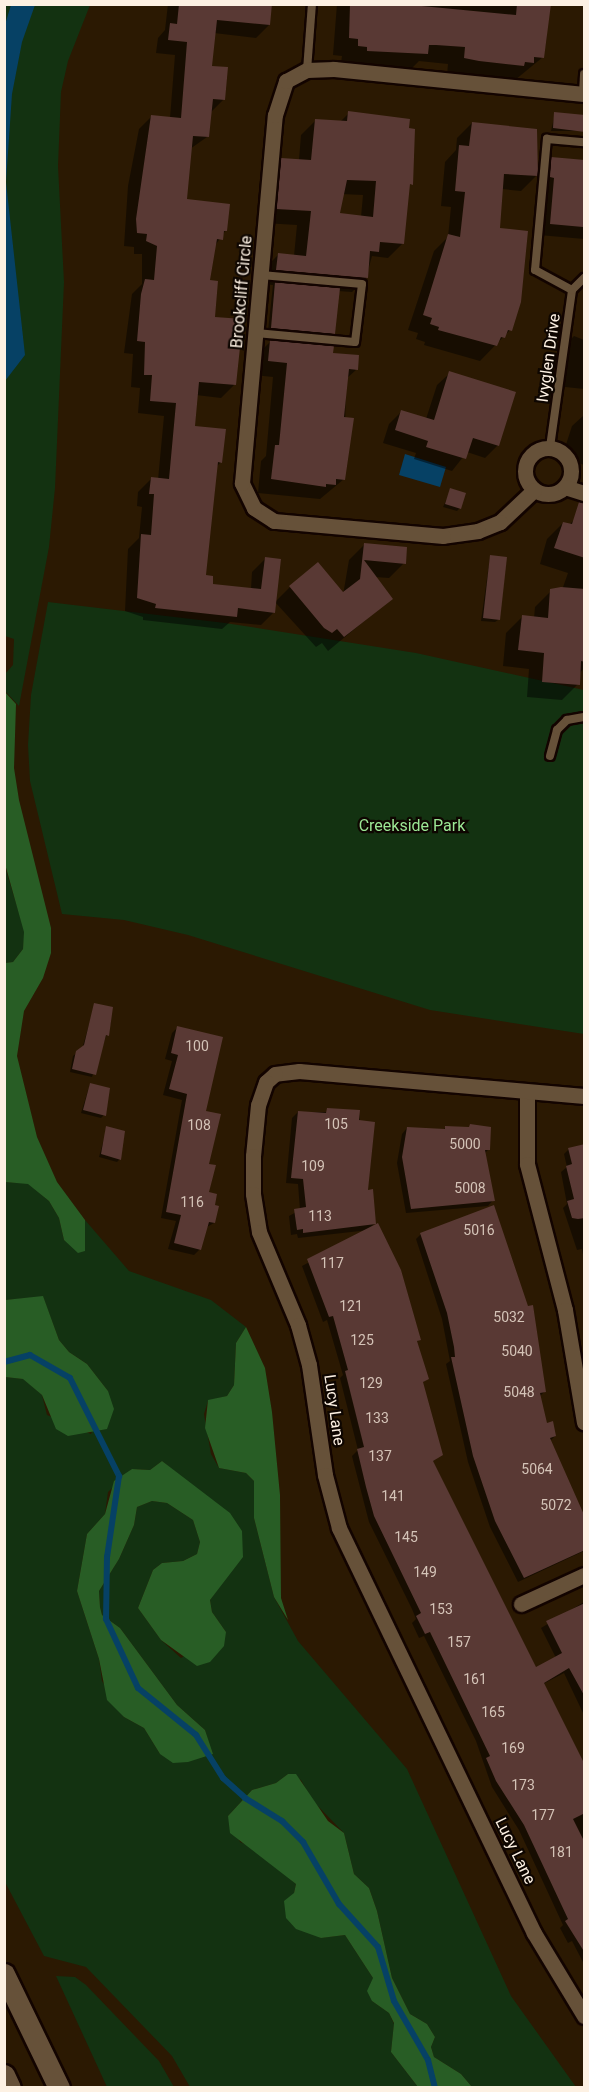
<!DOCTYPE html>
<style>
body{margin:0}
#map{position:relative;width:589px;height:2092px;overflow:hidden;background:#2b1902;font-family:Roboto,sans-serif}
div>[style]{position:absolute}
.green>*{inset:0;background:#133211}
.forest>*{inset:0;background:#285d25}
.water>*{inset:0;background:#064165}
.shadow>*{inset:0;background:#0007}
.stream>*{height:6px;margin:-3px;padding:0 3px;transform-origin:3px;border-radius:3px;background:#064165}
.building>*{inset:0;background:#593934}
.roads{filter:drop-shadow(2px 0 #130400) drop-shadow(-2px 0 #130400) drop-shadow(0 2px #130400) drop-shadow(0 -2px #130400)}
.lane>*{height:8px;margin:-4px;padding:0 4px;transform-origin:4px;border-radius:4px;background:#665139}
.street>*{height:15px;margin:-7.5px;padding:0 7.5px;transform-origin:7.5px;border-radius:7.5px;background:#665139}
.street>.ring{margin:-7.5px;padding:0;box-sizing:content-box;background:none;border:15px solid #665139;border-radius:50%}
.secondary>*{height:21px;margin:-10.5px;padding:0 10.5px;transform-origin:10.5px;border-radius:10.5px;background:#665139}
span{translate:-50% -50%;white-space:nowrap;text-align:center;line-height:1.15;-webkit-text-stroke:4.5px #0e0601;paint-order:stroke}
.number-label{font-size:14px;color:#d4c3b7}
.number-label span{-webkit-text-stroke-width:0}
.street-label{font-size:16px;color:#fdf1e3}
.park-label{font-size:16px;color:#9be694}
.frame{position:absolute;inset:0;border:6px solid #fdf1e3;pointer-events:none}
</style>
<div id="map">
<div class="green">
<i style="clip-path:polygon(5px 5px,90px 5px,68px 61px,61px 92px,58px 166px,64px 282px,55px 488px,49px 547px,19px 706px,5px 691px,5px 674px,13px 665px,14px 639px,5px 636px)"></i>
<i style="clip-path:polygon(48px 602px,225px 623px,416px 653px,584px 690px,584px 1034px,430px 1010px,188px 935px,124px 920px,62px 914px,30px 781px,28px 745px,31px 695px)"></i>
<i style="clip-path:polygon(4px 864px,25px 932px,23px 949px,13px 962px,5px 963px)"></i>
<i style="clip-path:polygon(evenodd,4px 1182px,28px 1183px,49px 1201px,59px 1218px,64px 1240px,85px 1251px,85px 1220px,129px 1271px,211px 1300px,246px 1327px,236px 1343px,234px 1385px,227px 1396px,208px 1401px,204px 1414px,211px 1454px,219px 1468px,246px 1473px,254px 1481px,254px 1518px,274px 1597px,298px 1641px,407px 1769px,511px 1996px,576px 2087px,472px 2087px,461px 2074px,434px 2057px,431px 2047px,435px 2037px,427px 2024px,410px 2014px,392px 1978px,377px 1911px,369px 1888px,354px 1874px,344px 1833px,312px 1800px,301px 1780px,288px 1774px,276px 1783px,252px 1790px,228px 1816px,240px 1842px,254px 1848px,296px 1884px,294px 1893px,320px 1938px,345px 1935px,373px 1978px,372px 2001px,389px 2013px,394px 2024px,391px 2052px,418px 2087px,190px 2087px,172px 2056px,86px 1967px,44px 1956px,5px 1882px,5px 1377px,24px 1379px,42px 1395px,47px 1415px,91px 1434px,108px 1391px,87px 1364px,69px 1352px,59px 1340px,43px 1297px,5px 1300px,4px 1182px,162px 1461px,191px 1485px,219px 1587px,210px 1600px,212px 1612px,226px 1632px,181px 1658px,161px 1640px,138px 1608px,153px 1570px,162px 1563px,183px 1561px,197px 1554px,200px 1542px,193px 1520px,167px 1503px,152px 1501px,137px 1507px,134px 1525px,119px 1559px,99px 1591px,100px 1607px,102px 1615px,120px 1628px,177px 1705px,205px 1730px,212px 1754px,160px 1754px,144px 1728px,124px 1717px,102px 1681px,99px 1659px,77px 1591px,87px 1534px,105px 1514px,108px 1492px,132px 1469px,150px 1470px,162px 1461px)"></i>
<i style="clip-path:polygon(56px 1976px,75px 1977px,86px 1985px,159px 2061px,174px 2087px,107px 2087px)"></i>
</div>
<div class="forest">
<i style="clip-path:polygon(4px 691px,16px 704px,14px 768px,19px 800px,51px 928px,51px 953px,43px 978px,24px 1011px,17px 1056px,37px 1137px,57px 1182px,85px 1220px,85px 1251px,78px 1253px,64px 1240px,59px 1218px,49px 1201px,28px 1184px,5px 1182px,5px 963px,13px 962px,23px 949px,24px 932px,5px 864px)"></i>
<i style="clip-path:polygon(43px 1296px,59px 1340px,69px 1352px,87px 1364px,108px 1391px,114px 1409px,107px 1429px,68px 1436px,56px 1429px,42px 1395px,23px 1379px,5px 1377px,5px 1300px)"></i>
<i style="clip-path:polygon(246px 1327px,265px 1368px,272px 1412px,280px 1495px,281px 1598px,288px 1620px,274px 1597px,254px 1518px,254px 1481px,246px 1473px,219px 1468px,205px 1428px,208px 1400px,227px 1396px,234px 1385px,236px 1343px)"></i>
<i style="clip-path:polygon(162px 1461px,230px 1513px,242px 1531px,243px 1557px,210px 1600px,212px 1612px,226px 1632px,224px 1646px,210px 1662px,197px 1666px,161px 1640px,138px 1608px,153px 1570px,162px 1563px,183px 1561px,197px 1554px,200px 1542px,193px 1520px,167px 1503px,152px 1501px,137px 1507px,134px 1525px,119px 1559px,99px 1591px,100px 1607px,102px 1615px,120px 1628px,177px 1705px,205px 1730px,213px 1754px,188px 1762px,173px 1763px,160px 1754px,144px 1728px,124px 1717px,107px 1700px,99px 1659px,77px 1591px,87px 1534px,105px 1514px,114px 1481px,132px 1469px,150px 1470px)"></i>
<i style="clip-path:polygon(288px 1774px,296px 1774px,328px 1821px,344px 1833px,354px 1874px,369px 1888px,377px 1911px,392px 1978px,410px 2014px,427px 2024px,435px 2037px,431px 2047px,434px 2057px,461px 2074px,472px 2087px,418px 2087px,391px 2052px,394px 2023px,389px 2013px,372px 2001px,367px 1991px,373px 1978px,345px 1935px,321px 1938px,296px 1929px,286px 1918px,284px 1901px,294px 1893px,296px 1884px,230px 1833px,228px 1816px,252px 1790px,276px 1783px)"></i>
</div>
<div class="water">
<i style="clip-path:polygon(11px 5px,35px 5px,22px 42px,12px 94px,6px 182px,25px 355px,5px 381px,4px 28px)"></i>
<i style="clip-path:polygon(405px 454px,446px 467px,440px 487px,399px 475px)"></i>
</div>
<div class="shadow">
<i style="clip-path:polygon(168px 4px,272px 4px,269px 25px,256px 38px,214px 33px,211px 67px,224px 99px,211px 112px,207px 137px,190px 149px,186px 201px,226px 230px,214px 247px,208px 281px,214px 318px,234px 385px,221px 398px,196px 395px,193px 428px,221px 462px,216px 467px,204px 576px,211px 585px,251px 589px,252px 572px,265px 559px,274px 612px,261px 625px,230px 622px,222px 629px,143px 620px,143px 617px,125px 611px,128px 549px,139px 538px,142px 507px,137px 506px,138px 492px,151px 479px,158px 480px,164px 416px,138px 413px,140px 388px,131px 387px,133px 354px,124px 353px,132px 294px,142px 284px,142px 254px,134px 254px,134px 247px,124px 246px,128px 186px,139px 129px,152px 116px,170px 118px,175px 55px,156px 53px,158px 38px,165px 30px)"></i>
<i style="clip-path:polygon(337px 4px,549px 4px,546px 42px,543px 57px,515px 80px,447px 75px,448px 64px,419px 61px,409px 71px,341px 63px,342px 56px,333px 55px)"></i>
<i style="clip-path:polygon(evenodd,349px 113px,414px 130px,403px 243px,388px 258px,372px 256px,366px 278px,352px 292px,338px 291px,331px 336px,268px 331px,273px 285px,262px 284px,264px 269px,278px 255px,294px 256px,297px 225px,263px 223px,267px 174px,282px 159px,299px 160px,301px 135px,316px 120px,340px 122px,349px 113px,341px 194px,363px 195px,361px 217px,339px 215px,341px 194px)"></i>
<i style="clip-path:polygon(555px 114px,582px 131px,551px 131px)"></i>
<i style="clip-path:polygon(472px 123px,536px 176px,521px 191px,502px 189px,498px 230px,510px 330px,480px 361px,424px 345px,425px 342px,416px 339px,418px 333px,408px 330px,434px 251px,448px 237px,451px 207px,441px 206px,445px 162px,456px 150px,457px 138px)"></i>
<i style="clip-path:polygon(552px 159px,584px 162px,584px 239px,539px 235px,541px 170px)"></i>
<i style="clip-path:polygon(574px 336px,584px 340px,584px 389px,556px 386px,559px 352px)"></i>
<i style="clip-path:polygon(270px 342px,332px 354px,356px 370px,346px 379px,344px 479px,320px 499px,258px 493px,261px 461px,266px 456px,273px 377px,254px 375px,256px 356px)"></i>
<i style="clip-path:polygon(450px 373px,498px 445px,485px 458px,467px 452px,452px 471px,414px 459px,416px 453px,383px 443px,389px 424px,402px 411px,426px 419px,437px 385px)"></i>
<i style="clip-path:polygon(584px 406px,584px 465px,562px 457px,572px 426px,583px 416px)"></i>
<i style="clip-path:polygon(451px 490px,460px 508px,457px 511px,443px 507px)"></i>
<i style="clip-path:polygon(574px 520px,584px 523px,584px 668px,579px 674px,578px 684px,562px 700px,527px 697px,529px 669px,503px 666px,506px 633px,522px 617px,534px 618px,535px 607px,551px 591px,562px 590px,568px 573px,540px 564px,547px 539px,563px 523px,569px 525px)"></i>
<i style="clip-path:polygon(364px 545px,404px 563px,389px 578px,375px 577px,391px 599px,328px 651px,322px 643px,316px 647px,275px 602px,290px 587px,343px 595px,349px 560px)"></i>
<i style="clip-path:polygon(490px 557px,498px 620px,495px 622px,481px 621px)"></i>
<i style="clip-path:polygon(95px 1004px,111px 1022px,92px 1077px,70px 1072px,73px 1056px,82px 1049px)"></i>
<i style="clip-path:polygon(178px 1027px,204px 1112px,207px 1193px,214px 1223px,205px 1228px,200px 1249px,194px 1255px,168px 1249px,176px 1221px,161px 1218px,182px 1100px,163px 1095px,172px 1061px,165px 1059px,172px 1033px)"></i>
<i style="clip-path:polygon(90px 1084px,104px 1115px,101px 1118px,81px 1113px)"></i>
<i style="clip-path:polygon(298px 1112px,359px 1112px,367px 1191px,375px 1223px,369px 1229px,419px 1339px,416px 1343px,427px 1378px,422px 1383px,441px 1455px,432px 1462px,535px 1669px,556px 1658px,541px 1628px,584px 1602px,584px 1715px,564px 1673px,543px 1684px,584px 1768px,584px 1964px,572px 1941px,568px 1943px,560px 1928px,563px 1925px,519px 1830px,492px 1787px,476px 1741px,424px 1636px,419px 1638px,412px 1623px,416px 1619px,412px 1609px,369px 1522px,354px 1464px,352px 1456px,358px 1450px,340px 1378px,343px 1375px,327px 1320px,323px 1322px,302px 1266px,369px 1230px,298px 1238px,297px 1234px,291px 1235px,289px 1216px,300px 1210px,298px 1184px,286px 1183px,292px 1118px)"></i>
<i style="clip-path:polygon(446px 1127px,486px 1127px,489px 1149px,485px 1153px,493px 1200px,488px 1206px,406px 1213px,397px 1163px,402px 1134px,407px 1128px,442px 1131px)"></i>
<i style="clip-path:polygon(107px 1128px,120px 1159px,117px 1162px,99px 1157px)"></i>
<i style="clip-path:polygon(584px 1146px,584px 1260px,582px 1249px,577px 1250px,563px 1208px,567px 1204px,561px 1172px,567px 1167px,564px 1154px,569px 1149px)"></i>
<i style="clip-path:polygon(421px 1234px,545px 1391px,539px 1397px,546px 1425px,555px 1436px,550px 1441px,584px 1520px,584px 1551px,518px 1582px,490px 1527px,468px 1462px,446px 1364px,450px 1361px,442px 1319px,416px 1239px)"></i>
</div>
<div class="stream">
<i style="left:4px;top:1362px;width:27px;rotate:-15deg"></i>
<i style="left:30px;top:1355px;width:46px;rotate:29.9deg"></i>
<i style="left:70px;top:1378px;width:110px;rotate:63.4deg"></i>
<i style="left:119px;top:1476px;width:82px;rotate:98.4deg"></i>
<i style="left:107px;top:1557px;width:62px;rotate:90.9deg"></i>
<i style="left:106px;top:1619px;width:76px;rotate:65.1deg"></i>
<i style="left:138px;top:1688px;width:75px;rotate:39deg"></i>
<i style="left:196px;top:1735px;width:51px;rotate:57.9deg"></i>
<i style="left:223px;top:1778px;width:30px;rotate:42deg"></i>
<i style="left:245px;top:1798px;width:44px;rotate:31.9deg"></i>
<i style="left:282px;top:1821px;width:30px;rotate:45deg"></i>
<i style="left:303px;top:1842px;width:72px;rotate:59.9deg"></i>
<i style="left:339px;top:1904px;width:58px;rotate:47.8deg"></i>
<i style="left:378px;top:1947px;width:56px;rotate:73.5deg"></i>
<i style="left:394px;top:2001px;width:68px;rotate:60deg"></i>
<i style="left:428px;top:2060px;width:29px;rotate:76deg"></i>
</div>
<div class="building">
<i style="clip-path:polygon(179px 4px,272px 4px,270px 25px,217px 20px,212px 66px,228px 67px,225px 100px,213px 99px,209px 137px,193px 136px,187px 199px,230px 204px,227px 231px,224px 231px,223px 240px,217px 239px,210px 280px,218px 281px,215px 317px,243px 319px,236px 385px,199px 382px,195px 426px,226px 429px,222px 463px,218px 462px,206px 575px,213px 576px,213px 584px,261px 589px,265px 557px,281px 559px,275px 613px,238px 608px,237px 617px,155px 608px,156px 604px,137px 598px,141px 534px,151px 535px,154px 494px,149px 494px,151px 477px,169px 479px,176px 403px,150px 401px,152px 375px,144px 375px,145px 342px,137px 341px,141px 294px,145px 279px,154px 280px,157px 246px,146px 241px,147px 234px,137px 233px,136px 219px,151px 115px,181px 118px,187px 42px,168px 40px,170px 23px,177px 24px)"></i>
<i style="clip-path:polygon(350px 4px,401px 4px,516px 15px,517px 4px,551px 4px,544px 58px,534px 57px,534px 63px,525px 62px,524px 66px,479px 61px,464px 58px,465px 47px,436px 45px,429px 45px,428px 54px,367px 51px,367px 47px,358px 46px,358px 39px,349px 38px)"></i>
<i style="clip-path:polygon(evenodd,348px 111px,410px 119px,409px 128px,415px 129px,413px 185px,410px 184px,404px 244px,380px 242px,379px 252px,370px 251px,368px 278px,276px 270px,278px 253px,306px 256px,311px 211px,276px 209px,281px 158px,311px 160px,315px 119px,347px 121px,348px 111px,347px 180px,376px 181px,373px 217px,340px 213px,347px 180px)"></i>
<i style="clip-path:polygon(554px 112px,585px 115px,585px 132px,553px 128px)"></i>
<i style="clip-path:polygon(472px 122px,537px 129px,538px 176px,504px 174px,500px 228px,528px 231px,521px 302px,512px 331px,508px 330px,505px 338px,501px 337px,497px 346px,438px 330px,439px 327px,430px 324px,432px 318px,423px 315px,448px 234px,460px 237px,465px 192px,455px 191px,459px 145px,469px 146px)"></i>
<i style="clip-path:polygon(551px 157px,585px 160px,583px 227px,550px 224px,554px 178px,550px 177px)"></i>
<i style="clip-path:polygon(275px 282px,340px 288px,335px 334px,271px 328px)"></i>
<i style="clip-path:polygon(270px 340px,334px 346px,333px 353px,359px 355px,358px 370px,349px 369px,344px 417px,354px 418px,345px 480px,336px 479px,336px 485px,326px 484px,326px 487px,271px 479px,275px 445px,279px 445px,287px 363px,268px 361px)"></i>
<i style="clip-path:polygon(449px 371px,516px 392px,499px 446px,473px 438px,466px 459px,426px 447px,428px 441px,395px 430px,401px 410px,434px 420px)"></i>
<i style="clip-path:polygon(450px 488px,466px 493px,461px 509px,445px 504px)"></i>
<i style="clip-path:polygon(579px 502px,585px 503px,585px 558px,554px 548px,563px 522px,572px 524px)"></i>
<i style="clip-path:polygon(364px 543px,407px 547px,406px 564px,364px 560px,393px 599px,344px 637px,337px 629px,332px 633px,324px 628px,289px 586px,318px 562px,343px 592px,360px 579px)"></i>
<i style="clip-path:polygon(490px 555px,507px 557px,500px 620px,483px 618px)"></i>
<i style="clip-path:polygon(561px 587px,585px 589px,585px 662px,581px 661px,580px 685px,542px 682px,544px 653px,518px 650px,522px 615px,548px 618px,550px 589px)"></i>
<i style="clip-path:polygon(94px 1003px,113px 1007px,109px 1036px,106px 1035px,96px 1075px,72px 1069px,76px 1051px,84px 1045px)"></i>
<i style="clip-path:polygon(177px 1026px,223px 1037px,206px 1111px,221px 1114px,209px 1164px,216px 1165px,209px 1192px,217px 1194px,215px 1205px,219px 1206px,215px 1223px,209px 1222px,201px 1250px,174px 1243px,181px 1215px,166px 1212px,187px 1094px,169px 1089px,178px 1055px,171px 1053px)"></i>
<i style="clip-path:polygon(90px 1083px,110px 1088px,106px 1116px,83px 1110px)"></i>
<i style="clip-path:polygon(327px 1108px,360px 1110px,359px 1120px,375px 1122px,368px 1190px,373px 1189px,376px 1224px,303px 1233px,303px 1229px,297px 1230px,294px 1209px,306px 1207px,303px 1179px,291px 1178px,298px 1111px,326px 1113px)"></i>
<i style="clip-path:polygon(470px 1124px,491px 1127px,490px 1150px,485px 1150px,495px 1201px,411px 1209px,402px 1157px,407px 1127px,445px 1129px,445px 1126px,469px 1127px)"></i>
<i style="clip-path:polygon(106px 1126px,125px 1131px,121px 1160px,101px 1154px)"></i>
<i style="clip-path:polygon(585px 1144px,585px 1218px,578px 1219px,572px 1218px,567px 1201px,574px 1199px,566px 1166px,572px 1164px,568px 1148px)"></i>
<i style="clip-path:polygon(494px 1205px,528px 1306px,533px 1305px,546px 1392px,540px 1393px,547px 1423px,553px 1421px,556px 1436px,550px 1438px,585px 1517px,585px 1550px,524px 1578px,495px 1521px,473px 1456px,451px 1357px,455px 1357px,454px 1347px,447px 1313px,420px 1233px)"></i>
<i style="clip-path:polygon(378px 1223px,401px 1270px,421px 1340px,417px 1341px,429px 1379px,423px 1382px,443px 1455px,433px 1461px,536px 1667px,562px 1653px,546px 1621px,585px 1603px,585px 1697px,569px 1668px,544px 1683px,585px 1765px,585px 1813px,573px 1819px,585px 1843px,585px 1953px,565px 1921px,568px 1919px,524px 1825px,496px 1781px,486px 1758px,490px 1756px,430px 1632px,425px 1634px,416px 1616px,421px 1613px,374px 1516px,366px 1487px,357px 1449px,364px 1447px,345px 1371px,348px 1370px,333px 1316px,329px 1317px,307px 1259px)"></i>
</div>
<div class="roads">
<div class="lane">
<i style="left:307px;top:70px;width:66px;rotate:-85.7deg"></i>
<i style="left:583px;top:94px;width:20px;rotate:-87deg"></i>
<i style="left:572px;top:290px;width:42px;rotate:-151.6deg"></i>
<i style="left:535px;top:270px;width:132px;rotate:-84.8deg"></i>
<i style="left:547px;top:139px;width:37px;rotate:5deg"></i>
<i style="left:256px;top:333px;width:99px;rotate:5.2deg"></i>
<i style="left:355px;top:342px;width:58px;rotate:-83.1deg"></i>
<i style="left:362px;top:284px;width:101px;rotate:-174.9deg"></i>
<i style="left:550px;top:447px;width:159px;rotate:-82deg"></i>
<i style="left:572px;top:290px;width:17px;rotate:-45deg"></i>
<i style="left:550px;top:756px;width:27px;rotate:-75deg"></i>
<i style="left:557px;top:730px;width:14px;rotate:-45deg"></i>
<i style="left:567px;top:720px;width:17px;rotate:-10deg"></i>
</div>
<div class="street">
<i class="ring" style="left:525px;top:448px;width:31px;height:31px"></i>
<i style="left:565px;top:487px;width:20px;rotate:18deg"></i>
<i style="left:534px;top:490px;width:47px;rotate:136.7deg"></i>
<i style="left:500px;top:522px;width:24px;rotate:158deg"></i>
<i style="left:478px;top:531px;width:35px;rotate:172deg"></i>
<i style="left:443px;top:536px;width:170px;rotate:-174.9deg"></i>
<i style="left:274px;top:521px;width:24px;rotate:-147deg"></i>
<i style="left:254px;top:508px;width:28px;rotate:-116deg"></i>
<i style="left:242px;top:483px;width:369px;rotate:-84.9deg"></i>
<i style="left:275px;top:115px;width:36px;rotate:-72deg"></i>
<i style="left:286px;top:81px;width:24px;rotate:-28deg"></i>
<i style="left:307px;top:70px;width:27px;rotate:-2deg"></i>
<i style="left:334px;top:69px;width:251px;rotate:5.7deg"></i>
<i style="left:527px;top:1092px;width:72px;rotate:90deg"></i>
<i style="left:527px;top:1164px;width:151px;rotate:75.4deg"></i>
<i style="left:565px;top:1310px;width:114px;rotate:80.4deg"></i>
<i style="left:584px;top:1096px;width:286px;rotate:-175deg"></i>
<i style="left:299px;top:1071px;width:24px;rotate:173deg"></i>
<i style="left:275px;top:1074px;width:12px;rotate:138deg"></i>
<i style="left:266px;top:1082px;width:24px;rotate:109deg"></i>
<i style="left:258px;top:1105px;width:51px;rotate:95.6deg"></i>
<i style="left:253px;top:1156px;width:38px;rotate:90deg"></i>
<i style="left:253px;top:1194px;width:38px;rotate:81deg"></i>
<i style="left:259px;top:1232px;width:101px;rotate:67.2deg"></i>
<i style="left:298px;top:1325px;width:41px;rotate:74.6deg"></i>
<i style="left:309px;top:1365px;width:111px;rotate:81.7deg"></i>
<i style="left:325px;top:1475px;width:55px;rotate:75.2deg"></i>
<i style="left:339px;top:1528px;width:449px;rotate:64.3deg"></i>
<i style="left:534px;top:1933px;width:97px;rotate:58.9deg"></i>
<i style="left:521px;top:1604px;width:69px;rotate:-24.7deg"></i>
</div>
<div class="secondary">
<i style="left:4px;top:1974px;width:127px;rotate:64.2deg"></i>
<i style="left:4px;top:2075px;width:14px;rotate:65deg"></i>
</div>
</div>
<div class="number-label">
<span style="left:197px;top:1046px">100</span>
<span style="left:336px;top:1124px">105</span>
<span style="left:199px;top:1125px">108</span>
<span style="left:465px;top:1144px">5000</span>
<span style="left:313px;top:1166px">109</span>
<span style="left:470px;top:1188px">5008</span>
<span style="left:192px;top:1202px">116</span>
<span style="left:320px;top:1216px">113</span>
<span style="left:479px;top:1230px">5016</span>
<span style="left:332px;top:1263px">117</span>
<span style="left:351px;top:1306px">121</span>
<span style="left:509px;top:1317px">5032</span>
<span style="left:362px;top:1340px">125</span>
<span style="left:517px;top:1351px">5040</span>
<span style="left:371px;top:1383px">129</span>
<span style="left:519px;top:1392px">5048</span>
<span style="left:377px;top:1418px">133</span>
<span style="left:380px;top:1456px">137</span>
<span style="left:537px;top:1469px">5064</span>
<span style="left:393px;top:1496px">141</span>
<span style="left:556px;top:1505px">5072</span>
<span style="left:406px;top:1537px">145</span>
<span style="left:425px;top:1572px">149</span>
<span style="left:441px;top:1609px">153</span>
<span style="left:459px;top:1642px">157</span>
<span style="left:475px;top:1679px">161</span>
<span style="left:493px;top:1712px">165</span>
<span style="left:513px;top:1748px">169</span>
<span style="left:523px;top:1785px">173</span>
<span style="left:543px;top:1815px">177</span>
<span style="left:561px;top:1852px">181</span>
</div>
<div class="street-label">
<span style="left:242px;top:292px;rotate:-85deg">Brookcliff Circle</span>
<span style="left:549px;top:358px;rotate:-82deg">Ivyglen Drive</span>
<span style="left:334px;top:1410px;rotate:82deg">Lucy Lane</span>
<span style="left:515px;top:1851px;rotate:64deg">Lucy Lane</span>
</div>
<div class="park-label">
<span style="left:412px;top:826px">Creekside Park</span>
</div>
<div class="frame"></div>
</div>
